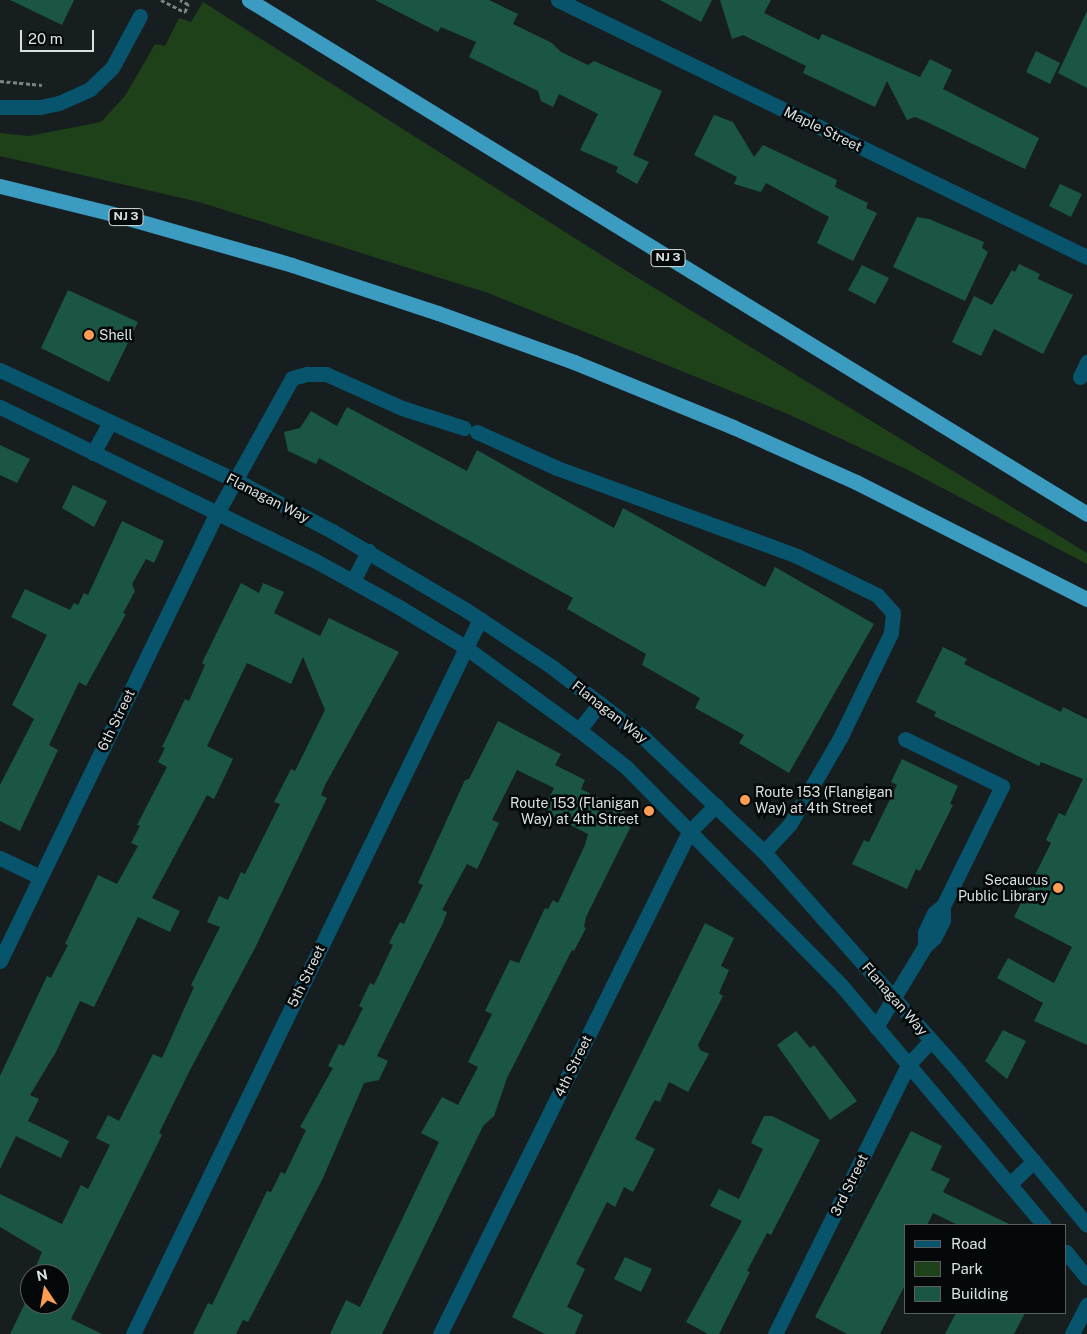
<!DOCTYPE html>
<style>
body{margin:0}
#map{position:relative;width:1087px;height:1334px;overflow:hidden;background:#161e1f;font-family:"Public Sans",sans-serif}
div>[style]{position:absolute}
.green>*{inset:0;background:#1e411a}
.building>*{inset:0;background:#1b5645}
.path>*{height:3px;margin-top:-1.5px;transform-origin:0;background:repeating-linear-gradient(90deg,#7c8384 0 4px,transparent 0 6.5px)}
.minor>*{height:15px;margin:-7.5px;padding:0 7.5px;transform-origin:7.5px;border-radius:7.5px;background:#08546d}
.highway>*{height:15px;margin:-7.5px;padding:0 7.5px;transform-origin:7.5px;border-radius:7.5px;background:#3b9bc0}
.dots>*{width:14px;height:14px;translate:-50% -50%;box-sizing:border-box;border:2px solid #050808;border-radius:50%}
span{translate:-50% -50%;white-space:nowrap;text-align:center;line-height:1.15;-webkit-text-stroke:5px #050808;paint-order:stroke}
.shield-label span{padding:1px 4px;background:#050808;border:1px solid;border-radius:4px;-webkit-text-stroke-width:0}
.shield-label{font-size:12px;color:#dae0e0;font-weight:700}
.street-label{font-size:14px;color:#dae0e0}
.poi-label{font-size:14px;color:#dae0e0}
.left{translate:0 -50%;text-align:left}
.right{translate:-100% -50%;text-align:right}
.legend{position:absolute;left:904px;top:1224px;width:162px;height:90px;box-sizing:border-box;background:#050808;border:1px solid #5a5e5e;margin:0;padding:6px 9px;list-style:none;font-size:15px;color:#dae0e0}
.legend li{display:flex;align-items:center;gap:10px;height:25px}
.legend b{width:25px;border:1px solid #5a5e5e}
.north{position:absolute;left:20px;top:1264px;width:50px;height:50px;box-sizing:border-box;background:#050808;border:1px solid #5a5e5e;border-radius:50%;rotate:348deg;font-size:14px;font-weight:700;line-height:20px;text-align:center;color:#dae0e0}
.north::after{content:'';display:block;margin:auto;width:18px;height:22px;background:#fc9d54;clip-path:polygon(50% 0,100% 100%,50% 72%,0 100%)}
.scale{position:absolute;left:20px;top:30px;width:74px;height:22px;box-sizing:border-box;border:2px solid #dae0e0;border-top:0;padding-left:6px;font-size:15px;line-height:18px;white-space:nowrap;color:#dae0e0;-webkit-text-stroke:4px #050808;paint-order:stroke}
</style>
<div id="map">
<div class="green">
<i style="clip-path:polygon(203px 2px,625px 270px,1087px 553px,1087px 564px,908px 470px,788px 414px,488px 293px,199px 202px,0 156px,0 133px,29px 136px,101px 122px,125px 96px,155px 44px,165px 46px,179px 18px,191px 22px)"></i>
</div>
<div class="building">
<i style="clip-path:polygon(10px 0,74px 0,62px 25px)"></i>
<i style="clip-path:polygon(375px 0,489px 0,518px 14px,513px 24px,552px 43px,561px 52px,588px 65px,594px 61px,662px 91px,633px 155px,649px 162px,637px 184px,616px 172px,618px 167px,580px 150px,598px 114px,559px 94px,553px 107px,541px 101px,538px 91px,469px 57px,476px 42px,441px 27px,438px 32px)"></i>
<i style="clip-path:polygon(660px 0,712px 0,701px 22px)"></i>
<i style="clip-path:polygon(720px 0,771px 0,764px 13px,819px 40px,822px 34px,920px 77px,930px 59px,952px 70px,943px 89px,1039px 138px,1025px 169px,927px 122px,915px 117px,907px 120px,887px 81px,875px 107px,803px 73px,806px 66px,743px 35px,732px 39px)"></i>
<i style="clip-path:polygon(1087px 11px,1087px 88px,1058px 73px)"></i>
<i style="clip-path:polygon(1036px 51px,1060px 63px,1050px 84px,1026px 72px)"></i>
<i style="clip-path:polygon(714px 115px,733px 122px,754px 157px,763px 145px,837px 180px,835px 187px,868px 203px,866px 208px,877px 213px,853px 261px,817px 243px,829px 217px,766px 183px,761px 192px,734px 184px,737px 177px,694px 155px)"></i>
<i style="clip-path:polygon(1060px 184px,1082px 194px,1071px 217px,1049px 206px)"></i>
<i style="clip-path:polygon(917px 217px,929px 219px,984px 242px,982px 248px,988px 252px,965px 301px,893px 267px)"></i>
<i style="clip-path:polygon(1019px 264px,1040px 274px,1038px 279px,1073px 295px,1043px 354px,994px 329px,981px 356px,952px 342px,974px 296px,992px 305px,1012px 270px,1015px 272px)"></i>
<i style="clip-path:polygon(862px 265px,889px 278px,875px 304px,848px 290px)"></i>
<i style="clip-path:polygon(68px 290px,138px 322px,109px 382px,41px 348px)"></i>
<i style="clip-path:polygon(347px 407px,467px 471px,477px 450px,614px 528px,623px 508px,765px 587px,775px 567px,874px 624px,789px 773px,739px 743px,744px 735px,695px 708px,700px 698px,642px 665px,646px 654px,567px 609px,573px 598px,319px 458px,316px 464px,288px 451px,284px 432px,300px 428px,311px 411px,337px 426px)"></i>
<i style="clip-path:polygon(0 445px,30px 459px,17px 483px,0 475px)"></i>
<i style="clip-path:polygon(73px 485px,107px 501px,94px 527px,62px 508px)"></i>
<i style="clip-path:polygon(122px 521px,164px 541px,154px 563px,146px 559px,132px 584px,135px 591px,123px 613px,126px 614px,86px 686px,79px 682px,49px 745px,58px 750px,20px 831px,0 821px,0 785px,34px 719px,12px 705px,47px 635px,11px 617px,25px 589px,70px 610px,74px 603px,78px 605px,84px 593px,88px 595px)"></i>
<i style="clip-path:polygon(241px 583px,259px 593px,263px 583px,284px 592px,274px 613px,320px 636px,329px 618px,399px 652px,325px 785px,321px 795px,327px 798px,254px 950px,190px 1070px,159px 1133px,162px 1135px,71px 1319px,102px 1334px,10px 1334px,30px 1293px,30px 1304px,60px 1304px,60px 1274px,39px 1274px,34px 1271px,42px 1252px,0 1227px,0 1194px,62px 1224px,81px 1185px,88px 1189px,110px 1145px,96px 1138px,108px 1115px,119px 1121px,153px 1054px,162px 1058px,194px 987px,191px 985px,220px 927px,207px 922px,219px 896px,228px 900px,241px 872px,245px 874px,280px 804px,274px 802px,291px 769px,295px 771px,325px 710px,303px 657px,291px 684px,247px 663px,207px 746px,233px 759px,214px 799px,207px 795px,152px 898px,180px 911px,170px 932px,138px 917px,94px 1007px,80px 1001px,56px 1052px,30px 1095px,39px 1099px,28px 1121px,69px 1141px,61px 1158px,16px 1136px,0 1169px,0 1076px,47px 976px,51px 978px,68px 945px,65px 944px,98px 875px,117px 884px,138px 846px,131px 843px,140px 826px,137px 825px,167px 767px,158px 762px,165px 748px,162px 747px,185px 699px,189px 701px,205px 665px,202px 663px)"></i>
<i style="clip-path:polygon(943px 647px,967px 659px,964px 664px,1061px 712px,1063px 707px,1087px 719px,1087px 1045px,1034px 1021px,1043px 1003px,997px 978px,1008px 958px,1054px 983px,1072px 947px,1014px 917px,1051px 843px,1046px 840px,1059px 813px,1065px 816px,1083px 779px,1041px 762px,1039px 766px,934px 716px,936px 712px,916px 702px)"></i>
<i style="clip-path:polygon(498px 721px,561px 754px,555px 765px,585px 780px,581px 789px,625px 811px,620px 821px,631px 826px,586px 917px,584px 927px,586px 928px,574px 951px,572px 950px,507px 1078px,494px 1116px,483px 1126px,382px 1334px,330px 1334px,346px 1300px,360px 1307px,439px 1142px,421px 1133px,442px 1097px,458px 1105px,478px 1067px,468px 1062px,492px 1014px,485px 1011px,510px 960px,519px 963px,545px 908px,548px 909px,553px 900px,558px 903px,585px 845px,588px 834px,543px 811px,554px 788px,517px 770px,492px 820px,499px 823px,477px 869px,467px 864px,442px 910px,447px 912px,443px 923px,377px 1056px,388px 1061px,379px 1080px,364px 1083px,323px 1178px,248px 1322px,243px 1320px,236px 1334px,193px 1334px,208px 1303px,212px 1305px,267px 1191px,271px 1192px,281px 1172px,285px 1174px,306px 1130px,300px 1127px,333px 1068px,328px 1066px,339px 1044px,344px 1046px,363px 1008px,359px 1006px,370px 983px,374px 985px,393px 945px,389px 943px,400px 922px,404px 924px,423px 885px,418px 883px,465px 780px,469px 779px)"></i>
<i style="clip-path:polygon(902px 759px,958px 786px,950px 804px,953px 805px,920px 871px,916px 869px,907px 889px,852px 864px,864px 840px,869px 842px,897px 785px,891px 782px)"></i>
<i style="clip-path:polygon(705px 923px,734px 938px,721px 966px,729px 970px,719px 993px,723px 996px,698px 1045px,700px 1050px,709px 1054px,688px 1092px,669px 1082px,660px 1102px,655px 1100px,652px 1105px,635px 1139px,655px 1149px,633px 1192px,624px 1187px,615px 1207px,607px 1202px,576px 1264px,585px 1269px,567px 1307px,583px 1315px,575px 1334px,545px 1334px,512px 1317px)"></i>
<i style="clip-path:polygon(1003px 1030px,1026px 1041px,1007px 1079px,985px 1061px)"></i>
<i style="clip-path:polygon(796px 1031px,810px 1048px,814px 1045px,857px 1101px,830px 1120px,777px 1045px)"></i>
<i style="clip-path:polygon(764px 1116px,772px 1116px,820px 1140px,771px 1235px,767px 1233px,747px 1271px,750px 1272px,719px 1334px,708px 1334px,686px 1322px,742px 1221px,710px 1206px,719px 1189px,739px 1199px,763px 1149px,751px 1143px)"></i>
<i style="clip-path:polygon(911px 1131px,942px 1146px,931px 1170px,950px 1179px,943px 1192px,1011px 1225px,958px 1225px,933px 1213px,927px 1225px,906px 1225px,906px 1283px,880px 1334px,847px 1334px,815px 1317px)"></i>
<i style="clip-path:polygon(625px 1257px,652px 1269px,641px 1292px,614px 1279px)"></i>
<i style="clip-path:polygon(956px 1313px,1025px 1313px,1014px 1334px,945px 1334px)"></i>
</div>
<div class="path">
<i style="left:161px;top:0;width:27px;rotate:27deg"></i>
<i style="left:185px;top:12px;width:9px;rotate:-69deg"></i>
<i style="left:188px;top:4px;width:9px;rotate:-153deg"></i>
<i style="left:0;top:81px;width:42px;rotate:5.4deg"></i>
</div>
<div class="minor">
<i style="left:558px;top:0;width:588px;rotate:25.91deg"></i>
<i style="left:0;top:107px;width:40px"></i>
<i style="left:40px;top:107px;width:19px;rotate:-12deg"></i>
<i style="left:59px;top:103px;width:34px;rotate:-24deg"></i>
<i style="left:90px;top:89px;width:30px;rotate:-44deg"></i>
<i style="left:112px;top:68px;width:59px;rotate:-61.7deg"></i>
<i style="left:0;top:370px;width:262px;rotate:25.1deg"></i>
<i style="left:237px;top:481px;width:107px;rotate:27.8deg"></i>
<i style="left:332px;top:531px;width:156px;rotate:30.5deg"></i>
<i style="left:466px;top:610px;width:103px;rotate:33.5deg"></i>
<i style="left:552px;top:667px;width:113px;rotate:37.5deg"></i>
<i style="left:642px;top:736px;width:168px;rotate:43.6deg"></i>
<i style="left:764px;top:852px;width:294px;rotate:48.4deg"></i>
<i style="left:959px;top:1072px;width:199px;rotate:50.1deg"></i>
<i style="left:1080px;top:377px;width:17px;rotate:-65deg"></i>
<i style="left:0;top:407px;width:349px;rotate:26deg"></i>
<i style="left:314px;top:560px;width:97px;rotate:28.9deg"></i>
<i style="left:399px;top:607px;width:77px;rotate:31.2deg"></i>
<i style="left:465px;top:647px;width:141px;rotate:36.1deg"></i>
<i style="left:579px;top:730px;width:60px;rotate:38.2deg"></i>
<i style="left:626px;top:767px;width:306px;rotate:45.4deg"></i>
<i style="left:841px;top:985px;width:314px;rotate:49.8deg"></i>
<i style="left:477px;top:432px;width:88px;rotate:24.2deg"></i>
<i style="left:557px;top:468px;width:256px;rotate:20.1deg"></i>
<i style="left:797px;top:556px;width:89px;rotate:26deg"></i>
<i style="left:877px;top:595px;width:24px;rotate:48deg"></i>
<i style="left:893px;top:613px;width:20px;rotate:96deg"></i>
<i style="left:891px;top:633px;width:117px;rotate:115.9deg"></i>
<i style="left:840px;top:738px;width:99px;rotate:120.2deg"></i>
<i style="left:790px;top:824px;width:38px;rotate:133deg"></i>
<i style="left:93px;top:453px;width:35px;rotate:-61deg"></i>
<i style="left:353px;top:581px;width:34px;rotate:-63deg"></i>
<i style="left:579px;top:730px;width:34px;rotate:-52deg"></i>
<i style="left:905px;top:739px;width:108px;rotate:25.9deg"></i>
<i style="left:1002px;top:786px;width:134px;rotate:116.2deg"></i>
<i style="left:0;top:858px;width:44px;rotate:25.4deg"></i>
<i style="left:0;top:961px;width:498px;rotate:-64.2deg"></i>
<i style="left:217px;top:513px;width:154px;rotate:-60.9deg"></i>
<i style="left:292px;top:378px;width:16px;rotate:-15deg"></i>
<i style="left:307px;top:374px;width:19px"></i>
<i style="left:326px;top:374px;width:83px;rotate:24.1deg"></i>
<i style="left:402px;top:408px;width:65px;rotate:17.9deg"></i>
<i style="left:876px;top:1027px;width:95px;rotate:-58.8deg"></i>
<i style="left:925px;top:946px;width:12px;rotate:-42deg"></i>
<i style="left:934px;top:938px;width:20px;rotate:-63deg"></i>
<i style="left:943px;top:920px;width:14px;rotate:-90deg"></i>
<i style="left:943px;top:906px;width:11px;rotate:142deg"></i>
<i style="left:934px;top:913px;width:21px;rotate:115deg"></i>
<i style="left:925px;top:932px;width:14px;rotate:90deg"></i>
<i style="left:1010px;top:1184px;width:33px;rotate:-44deg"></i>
<i style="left:1066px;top:1252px;width:33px;rotate:51deg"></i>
<i style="left:133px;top:1334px;width:795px;rotate:-64.11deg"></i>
<i style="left:440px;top:1334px;width:560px;rotate:-63.62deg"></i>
<i style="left:689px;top:832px;width:38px;rotate:-45deg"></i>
<i style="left:775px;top:1334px;width:300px;rotate:-63.7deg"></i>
<i style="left:908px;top:1065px;width:34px;rotate:-47deg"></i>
<i style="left:1072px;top:1334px;width:33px;rotate:-63deg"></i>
</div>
<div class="highway">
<i style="left:249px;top:0;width:983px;rotate:31.52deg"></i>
<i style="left:0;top:186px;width:121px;rotate:13.9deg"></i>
<i style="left:117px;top:215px;width:182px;rotate:15.9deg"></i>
<i style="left:292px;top:265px;width:154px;rotate:18.2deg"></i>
<i style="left:438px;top:313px;width:145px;rotate:19.8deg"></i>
<i style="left:574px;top:362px;width:172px;rotate:22.2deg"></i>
<i style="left:733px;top:427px;width:135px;rotate:24.1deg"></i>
<i style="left:856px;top:482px;width:259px;rotate:26.9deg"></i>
</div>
<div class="dots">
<i style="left:89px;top:335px;background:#fc9d54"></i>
<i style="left:745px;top:800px;background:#fc9d54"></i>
<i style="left:649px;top:811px;background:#fc9d54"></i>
<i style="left:1058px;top:888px;background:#fc9d54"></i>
</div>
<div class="shield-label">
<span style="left:126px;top:217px">NJ 3</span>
<span style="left:668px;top:258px">NJ 3</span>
</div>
<div class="street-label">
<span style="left:823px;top:129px;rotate:26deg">Maple Street</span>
<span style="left:268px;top:498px;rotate:27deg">Flanagan Way</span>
<span style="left:610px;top:712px;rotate:38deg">Flanagan Way</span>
<span style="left:116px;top:720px;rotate:-64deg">6th Street</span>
<span style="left:306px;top:976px;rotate:-64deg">5th Street</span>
<span style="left:895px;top:999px;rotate:49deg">Flanagan Way</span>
<span style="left:573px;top:1066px;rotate:-64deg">4th Street</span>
<span style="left:849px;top:1185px;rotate:-64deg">3rd Street</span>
</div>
<div class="poi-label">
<span class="left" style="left:99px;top:335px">Shell</span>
<span class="left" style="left:755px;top:800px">Route 153 (Flangigan<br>Way) at 4th Street</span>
<span class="right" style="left:639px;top:811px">Route 153 (Flanigan<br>Way) at 4th Street</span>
<span class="right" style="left:1048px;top:888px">Secaucus<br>Public Library</span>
</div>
<ul class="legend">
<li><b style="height:6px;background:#08546d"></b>Road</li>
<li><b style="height:14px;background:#1e411a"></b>Park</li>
<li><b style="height:14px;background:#1b5645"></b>Building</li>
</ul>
<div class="north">N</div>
<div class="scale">20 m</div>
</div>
